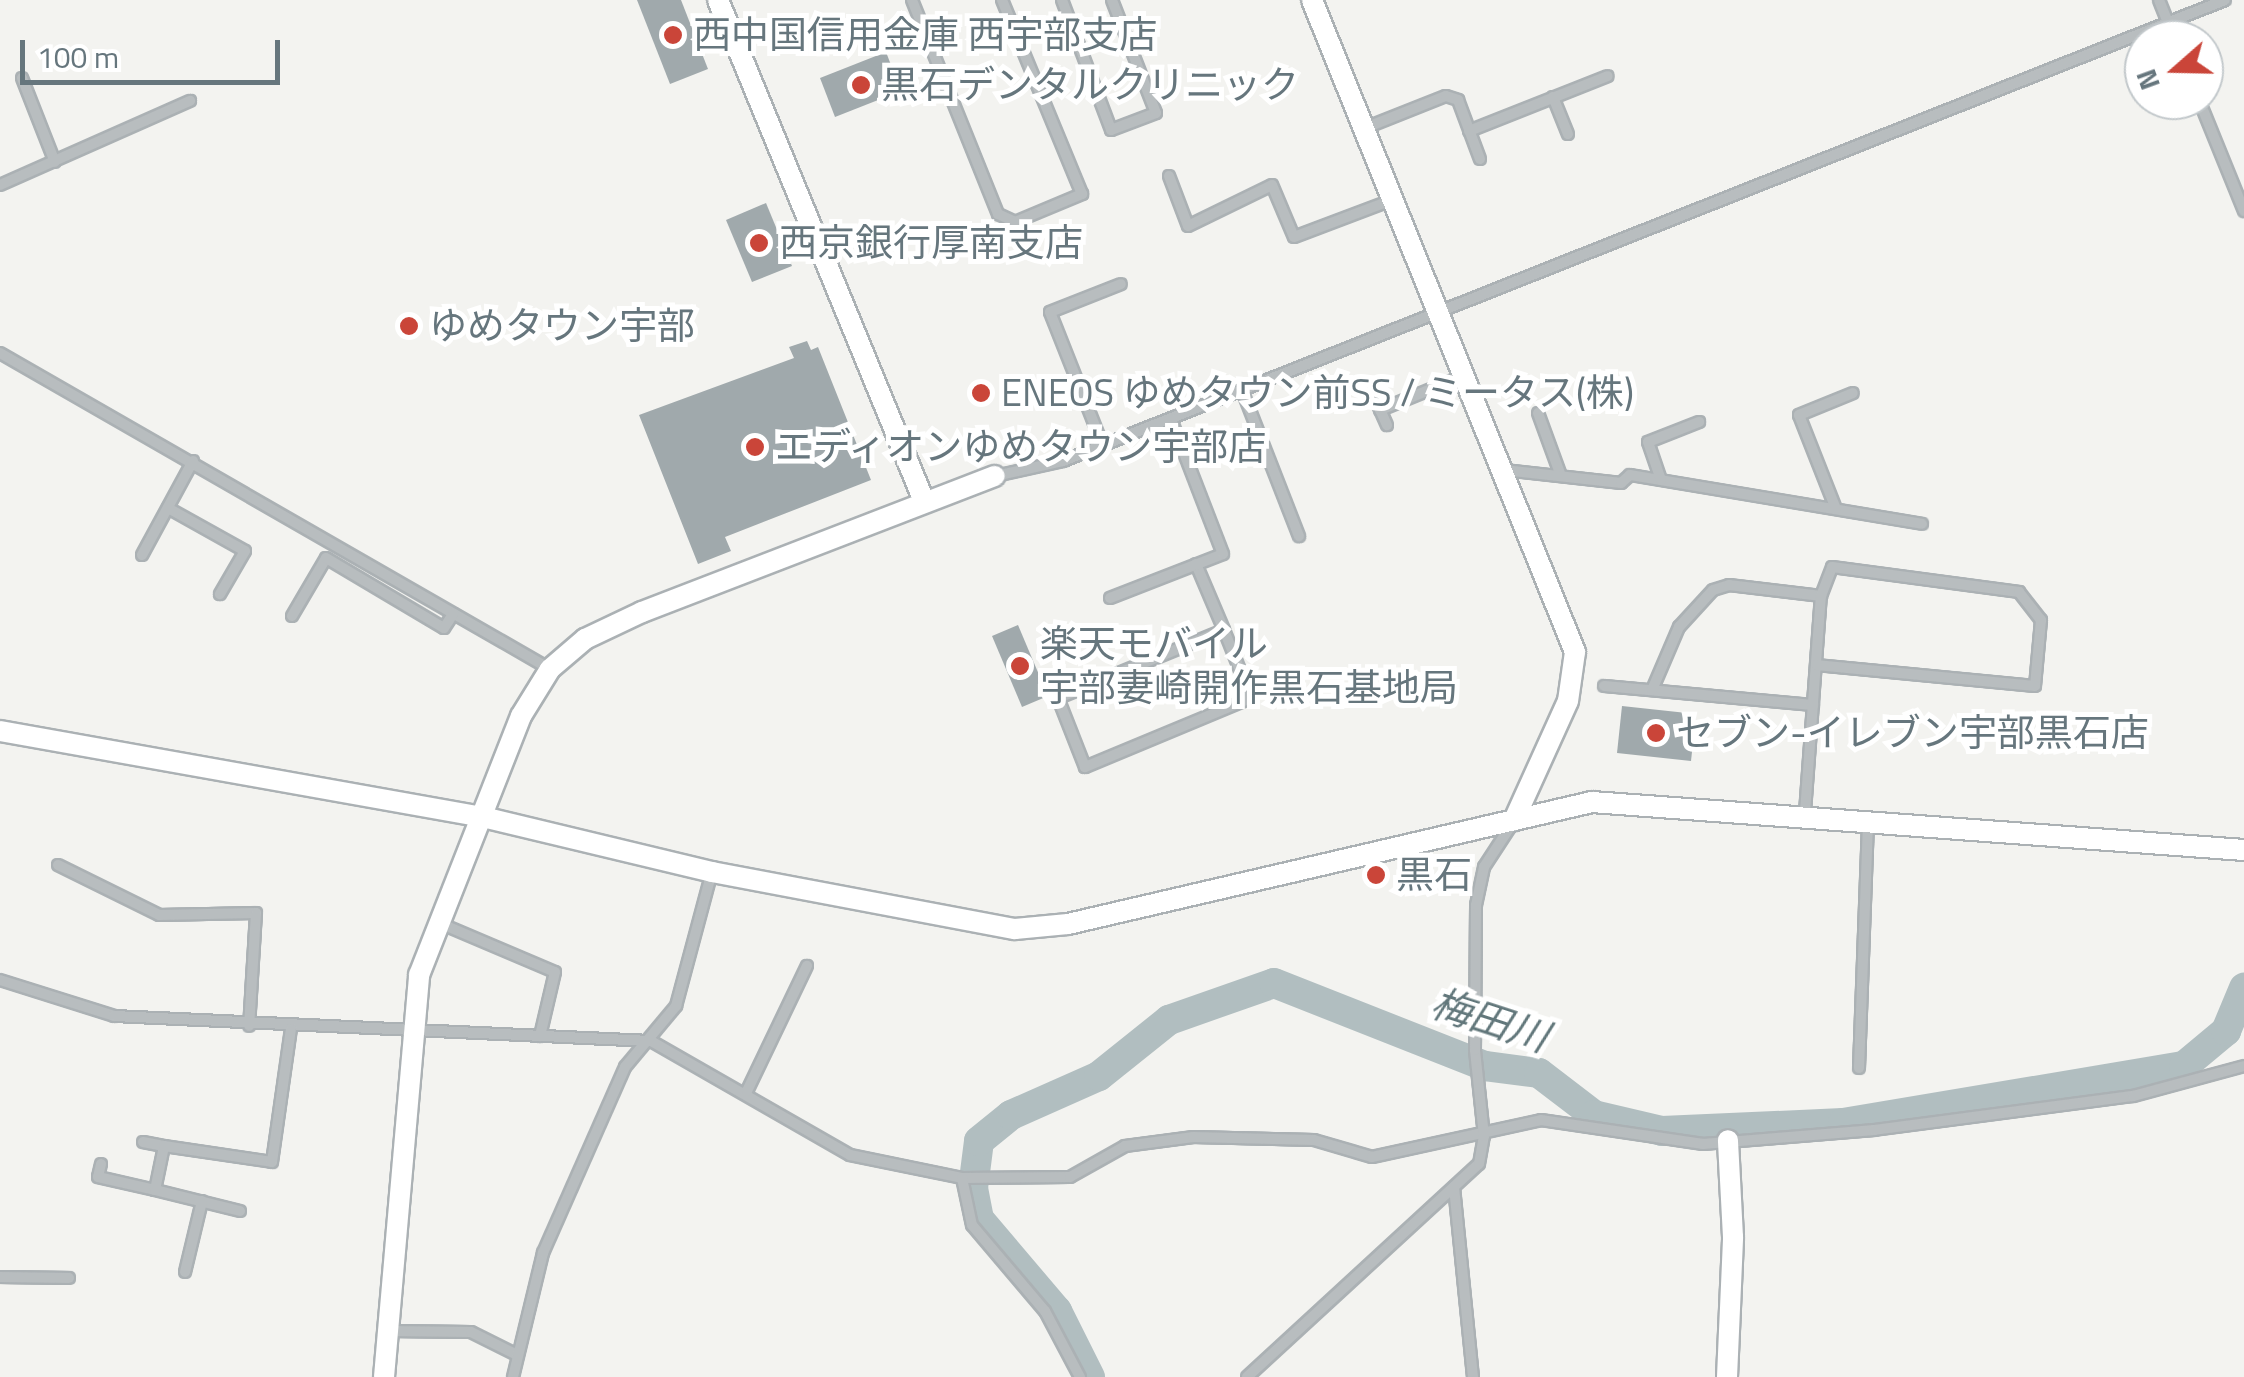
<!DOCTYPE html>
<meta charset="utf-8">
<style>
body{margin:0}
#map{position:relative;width:2244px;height:1377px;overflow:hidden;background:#f3f3f0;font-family:"Titillium Web","Noto Sans JP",sans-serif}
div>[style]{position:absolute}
.river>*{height:30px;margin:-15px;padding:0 15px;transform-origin:15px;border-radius:15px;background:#b1bec0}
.building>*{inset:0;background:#a0a9ac}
.roads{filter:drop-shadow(2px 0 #abb1b4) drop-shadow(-2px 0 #abb1b4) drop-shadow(0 2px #abb1b4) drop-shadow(0 -2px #abb1b4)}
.street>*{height:10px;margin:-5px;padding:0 5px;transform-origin:5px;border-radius:5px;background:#b8bdbf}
.secondary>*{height:20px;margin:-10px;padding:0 10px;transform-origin:10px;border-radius:10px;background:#fff}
.dots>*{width:28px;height:28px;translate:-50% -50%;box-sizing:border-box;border:5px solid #fff;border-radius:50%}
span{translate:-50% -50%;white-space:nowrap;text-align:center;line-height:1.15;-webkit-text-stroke:10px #fff;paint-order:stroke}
.poi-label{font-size:38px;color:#66767d}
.left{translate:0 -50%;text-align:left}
.water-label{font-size:40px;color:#62777b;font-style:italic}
.north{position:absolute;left:2124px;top:20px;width:100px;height:100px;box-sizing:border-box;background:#fff;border:2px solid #c2c8cb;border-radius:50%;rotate:250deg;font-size:28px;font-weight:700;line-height:40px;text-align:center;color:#66767d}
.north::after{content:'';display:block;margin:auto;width:35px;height:45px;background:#ca4539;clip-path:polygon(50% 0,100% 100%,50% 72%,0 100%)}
.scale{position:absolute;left:20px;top:40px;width:260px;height:45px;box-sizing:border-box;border:5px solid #66767d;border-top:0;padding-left:12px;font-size:30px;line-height:35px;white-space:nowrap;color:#66767d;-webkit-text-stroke:8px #fff;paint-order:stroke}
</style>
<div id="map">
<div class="river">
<i style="left:1090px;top:1377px;width:74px;rotate:-116.6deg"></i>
<i style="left:1057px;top:1311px;width:121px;rotate:-130.3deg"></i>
<i style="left:979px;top:1219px;width:32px;rotate:-101deg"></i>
<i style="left:973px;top:1188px;width:47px;rotate:-82.7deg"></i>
<i style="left:979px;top:1141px;width:41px;rotate:-39.1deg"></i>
<i style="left:1011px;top:1115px;width:96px;rotate:-23.9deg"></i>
<i style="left:1099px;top:1076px;width:90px;rotate:-38.7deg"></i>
<i style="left:1169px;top:1020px;width:111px;rotate:-19.4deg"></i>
<i style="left:1274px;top:983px;width:227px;rotate:21.5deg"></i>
<i style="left:1485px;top:1066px;width:54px;rotate:7.4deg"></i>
<i style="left:1539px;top:1073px;width:69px;rotate:37.4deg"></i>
<i style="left:1594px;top:1115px;width:70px;rotate:13.2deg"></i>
<i style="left:1662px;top:1131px;width:181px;rotate:-2.5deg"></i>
<i style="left:1843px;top:1123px;width:346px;rotate:-9.5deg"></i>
<i style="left:2184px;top:1066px;width:55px;rotate:-39.8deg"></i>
<i style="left:2226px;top:1031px;width:47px;rotate:-67.3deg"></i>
</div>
<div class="building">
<i style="clip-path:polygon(637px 0,681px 0,708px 69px,670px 84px)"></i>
<i style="clip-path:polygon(886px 52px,901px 91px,835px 117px,820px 78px)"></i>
<i style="clip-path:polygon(766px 203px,792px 266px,752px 282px,726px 220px)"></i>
<i style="clip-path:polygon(807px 341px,811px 350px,818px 347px,871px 480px,725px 537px,731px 551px,698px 564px,639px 415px,794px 358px,789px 347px)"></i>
<i style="clip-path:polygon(1018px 625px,1048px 696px,1022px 707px,992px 636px)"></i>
<i style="clip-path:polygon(1622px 706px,1696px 714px,1691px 761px,1617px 753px)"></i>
</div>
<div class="roads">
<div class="street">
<i style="left:912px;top:0;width:231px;rotate:68.1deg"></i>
<i style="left:998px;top:214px;width:19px;rotate:25deg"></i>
<i style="left:1015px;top:222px;width:73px;rotate:-22.7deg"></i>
<i style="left:1082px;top:194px;width:210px;rotate:-112.4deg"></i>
<i style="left:1062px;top:0;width:139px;rotate:69.3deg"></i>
<i style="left:1111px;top:130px;width:48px;rotate:-20.7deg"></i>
<i style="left:1156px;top:113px;width:121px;rotate:-111.3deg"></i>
<i style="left:2159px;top:0;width:43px;rotate:68.2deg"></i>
<i style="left:22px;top:78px;width:90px;rotate:68.6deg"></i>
<i style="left:1553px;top:97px;width:40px;rotate:68deg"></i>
<i style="left:2199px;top:100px;width:120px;rotate:67.9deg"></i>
<i style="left:1365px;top:128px;width:87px;rotate:-21.6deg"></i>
<i style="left:1446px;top:96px;width:13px;rotate:18deg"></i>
<i style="left:1458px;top:100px;width:63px;rotate:69.6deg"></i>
<i style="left:1469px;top:131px;width:149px;rotate:-21.6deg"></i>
<i style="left:1169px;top:176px;width:53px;rotate:69.2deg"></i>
<i style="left:1188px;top:226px;width:93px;rotate:-26deg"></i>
<i style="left:1272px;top:185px;width:56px;rotate:67.1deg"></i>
<i style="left:1294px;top:237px;width:105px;rotate:-20.7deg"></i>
<i style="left:0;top:185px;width:208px;rotate:-23.9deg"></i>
<i style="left:0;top:353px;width:634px;rotate:29.88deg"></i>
<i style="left:1242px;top:390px;width:157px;rotate:68.7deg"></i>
<i style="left:1374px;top:396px;width:32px;rotate:66deg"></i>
<i style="left:1380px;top:410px;width:90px;rotate:-22.3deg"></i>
<i style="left:1538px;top:413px;width:67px;rotate:69.9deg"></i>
<i style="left:1103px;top:446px;width:144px;rotate:-111.6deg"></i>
<i style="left:1050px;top:312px;width:76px;rotate:-21.5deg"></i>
<i style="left:1504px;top:470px;width:118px;rotate:6.3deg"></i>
<i style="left:1621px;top:483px;width:12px;rotate:-42deg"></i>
<i style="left:1630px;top:475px;width:296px;rotate:9.5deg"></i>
<i style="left:995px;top:476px;width:70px;rotate:-12.4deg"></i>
<i style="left:1063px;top:461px;width:1250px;rotate:-21.64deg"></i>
<i style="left:1661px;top:480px;width:40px;rotate:-108.9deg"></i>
<i style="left:1648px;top:442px;width:55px;rotate:-21.4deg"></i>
<i style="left:168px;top:508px;width:88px;rotate:29.2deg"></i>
<i style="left:245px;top:551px;width:50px;rotate:120.2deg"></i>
<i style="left:1836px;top:509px;width:101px;rotate:-111.5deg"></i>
<i style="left:1799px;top:415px;width:58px;rotate:-22.2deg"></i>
<i style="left:142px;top:555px;width:107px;rotate:-61.5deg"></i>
<i style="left:1196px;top:564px;width:72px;rotate:67deg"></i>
<i style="left:1224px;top:630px;width:73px;rotate:68.3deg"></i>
<i style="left:1251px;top:698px;width:180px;rotate:157.4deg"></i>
<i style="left:1085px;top:767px;width:74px;rotate:-111.4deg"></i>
<i style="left:1058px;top:698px;width:179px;rotate:-22.3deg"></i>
<i style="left:1110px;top:598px;width:121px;rotate:-21.3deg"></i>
<i style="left:1223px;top:554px;width:145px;rotate:-111.1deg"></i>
<i style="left:292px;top:616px;width:67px;rotate:-59.6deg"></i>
<i style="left:326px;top:558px;width:137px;rotate:30.7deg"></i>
<i style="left:444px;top:628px;width:17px;rotate:-57deg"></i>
<i style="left:1604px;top:686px;width:210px;rotate:5.2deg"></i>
<i style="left:1652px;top:690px;width:69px;rotate:-66.8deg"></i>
<i style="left:1679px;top:627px;width:50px;rotate:-47.4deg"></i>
<i style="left:1713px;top:590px;width:17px;rotate:-17deg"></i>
<i style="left:1729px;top:585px;width:93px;rotate:6.8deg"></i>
<i style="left:1805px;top:812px;width:217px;rotate:-85.8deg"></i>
<i style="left:1821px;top:596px;width:31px;rotate:-69deg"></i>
<i style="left:1832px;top:567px;width:189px;rotate:7.6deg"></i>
<i style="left:2019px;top:592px;width:36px;rotate:52deg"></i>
<i style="left:2041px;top:620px;width:66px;rotate:95.2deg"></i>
<i style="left:2035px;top:686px;width:220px;rotate:-174.5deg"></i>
<i style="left:58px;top:865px;width:113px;rotate:26.3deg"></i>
<i style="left:159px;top:915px;width:97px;rotate:-1.2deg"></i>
<i style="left:256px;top:913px;width:113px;rotate:93.5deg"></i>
<i style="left:437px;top:922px;width:128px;rotate:23deg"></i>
<i style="left:555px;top:972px;width:66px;rotate:103.2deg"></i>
<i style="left:0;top:980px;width:120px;rotate:17.5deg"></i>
<i style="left:114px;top:1016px;width:538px;rotate:2.67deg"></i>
<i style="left:651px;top:1041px;width:229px;rotate:29.8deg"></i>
<i style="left:850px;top:1155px;width:114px;rotate:11.6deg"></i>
<i style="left:962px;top:1178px;width:108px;rotate:-0.5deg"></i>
<i style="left:1070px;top:1177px;width:63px;rotate:-29.4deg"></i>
<i style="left:1125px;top:1146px;width:69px;rotate:-7.5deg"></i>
<i style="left:1193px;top:1137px;width:121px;rotate:1.4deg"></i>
<i style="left:1314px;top:1140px;width:60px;rotate:16.3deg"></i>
<i style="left:1372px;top:1157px;width:173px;rotate:-12.3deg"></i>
<i style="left:1541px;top:1120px;width:164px;rotate:8.4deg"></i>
<i style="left:1703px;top:1144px;width:172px;rotate:-4.7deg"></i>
<i style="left:1874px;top:1130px;width:261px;rotate:-7.5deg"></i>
<i style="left:2133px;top:1096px;width:115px;rotate:-15.1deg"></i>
<i style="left:1859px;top:1068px;width:249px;rotate:-87.9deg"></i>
<i style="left:747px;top:1091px;width:139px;rotate:-64.4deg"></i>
<i style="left:143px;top:1142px;width:21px;rotate:11deg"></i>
<i style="left:101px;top:1164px;width:13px;rotate:103deg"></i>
<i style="left:98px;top:1177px;width:58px;rotate:12.8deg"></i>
<i style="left:962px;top:1178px;width:48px;rotate:78deg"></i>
<i style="left:972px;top:1225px;width:113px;rotate:49.7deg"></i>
<i style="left:1045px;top:1311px;width:75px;rotate:62.1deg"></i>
<i style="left:1454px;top:1187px;width:191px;rotate:84.3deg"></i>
<i style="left:240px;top:1211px;width:88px;rotate:-166.1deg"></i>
<i style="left:155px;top:1190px;width:45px;rotate:-78.4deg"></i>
<i style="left:164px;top:1146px;width:109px;rotate:8.4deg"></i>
<i style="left:272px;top:1162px;width:134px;rotate:-81.9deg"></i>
<i style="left:185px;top:1272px;width:73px;rotate:-76.5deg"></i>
<i style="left:0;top:1277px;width:69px;rotate:0.8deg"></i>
<i style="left:388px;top:1331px;width:83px;rotate:0.7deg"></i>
<i style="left:471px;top:1332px;width:51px;rotate:26.6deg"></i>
<i style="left:513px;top:1377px;width:128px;rotate:-76.4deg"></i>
<i style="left:543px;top:1253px;width:203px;rotate:-66.2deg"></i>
<i style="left:625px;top:1067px;width:80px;rotate:-50.1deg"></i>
<i style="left:676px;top:1006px;width:139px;rotate:-75deg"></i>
<i style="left:1247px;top:1377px;width:315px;rotate:-42.6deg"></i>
<i style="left:1479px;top:1164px;width:28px;rotate:-80deg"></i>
<i style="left:1484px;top:1136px;width:86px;rotate:-96deg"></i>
<i style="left:1475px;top:1050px;width:145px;rotate:-89.6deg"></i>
<i style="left:1476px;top:905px;width:39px;rotate:-78deg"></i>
<i style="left:1484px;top:867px;width:55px;rotate:-56.9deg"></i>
</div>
<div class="secondary">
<i style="left:718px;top:0;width:542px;rotate:67.65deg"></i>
<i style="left:1312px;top:0;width:703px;rotate:68.03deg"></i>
<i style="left:1575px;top:652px;width:49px;rotate:98.1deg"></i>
<i style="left:1568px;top:701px;width:131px;rotate:114.4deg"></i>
<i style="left:0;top:731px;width:486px;rotate:10.1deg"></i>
<i style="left:479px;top:816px;width:240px;rotate:13.5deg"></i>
<i style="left:712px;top:872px;width:308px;rotate:10.7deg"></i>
<i style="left:1015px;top:929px;width:53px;rotate:-5.4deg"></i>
<i style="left:1068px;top:924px;width:538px;rotate:-13.11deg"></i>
<i style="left:1592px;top:802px;width:654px;rotate:4.21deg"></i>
<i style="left:384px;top:1377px;width:404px;rotate:-85deg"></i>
<i style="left:419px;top:975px;width:278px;rotate:-68.5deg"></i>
<i style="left:521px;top:716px;width:55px;rotate:-58.3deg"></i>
<i style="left:550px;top:669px;width:46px;rotate:-40.6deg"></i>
<i style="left:585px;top:639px;width:63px;rotate:-25.3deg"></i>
<i style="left:642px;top:612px;width:378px;rotate:-21.1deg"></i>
<i style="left:1727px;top:1377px;width:140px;rotate:-87.5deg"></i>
<i style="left:1733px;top:1237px;width:97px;rotate:-93deg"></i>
</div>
</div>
<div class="dots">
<i style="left:673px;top:35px;background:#ca4539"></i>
<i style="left:861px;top:85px;background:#ca4539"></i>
<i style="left:759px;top:243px;background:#ca4539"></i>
<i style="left:409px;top:326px;background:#ca4539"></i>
<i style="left:981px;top:393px;background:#ca4539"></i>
<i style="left:755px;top:447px;background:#ca4539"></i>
<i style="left:1020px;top:666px;background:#ca4539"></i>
<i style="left:1656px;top:733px;background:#ca4539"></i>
<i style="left:1376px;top:875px;background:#ca4539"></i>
</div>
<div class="poi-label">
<span class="left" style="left:693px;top:35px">西中国信用金庫 西宇部支店</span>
<span class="left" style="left:881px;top:85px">黒石デンタルクリニック</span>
<span class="left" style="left:779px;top:243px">西京銀行厚南支店</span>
<span class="left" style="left:429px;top:326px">ゆめタウン宇部</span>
<span class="left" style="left:1001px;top:393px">ENEOS ゆめタウン前SS / ミータス(株)</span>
<span class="left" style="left:775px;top:447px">エディオンゆめタウン宇部店</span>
<span class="left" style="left:1040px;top:666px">楽天モバイル<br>宇部妻崎開作黒石基地局</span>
<span class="left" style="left:1676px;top:733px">セブン-イレブン宇部黒石店</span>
<span class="left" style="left:1396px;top:875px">黒石</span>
</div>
<div class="water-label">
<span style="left:1490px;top:1020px;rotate:18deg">梅田川</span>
</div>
<div class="north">N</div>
<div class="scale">100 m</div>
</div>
